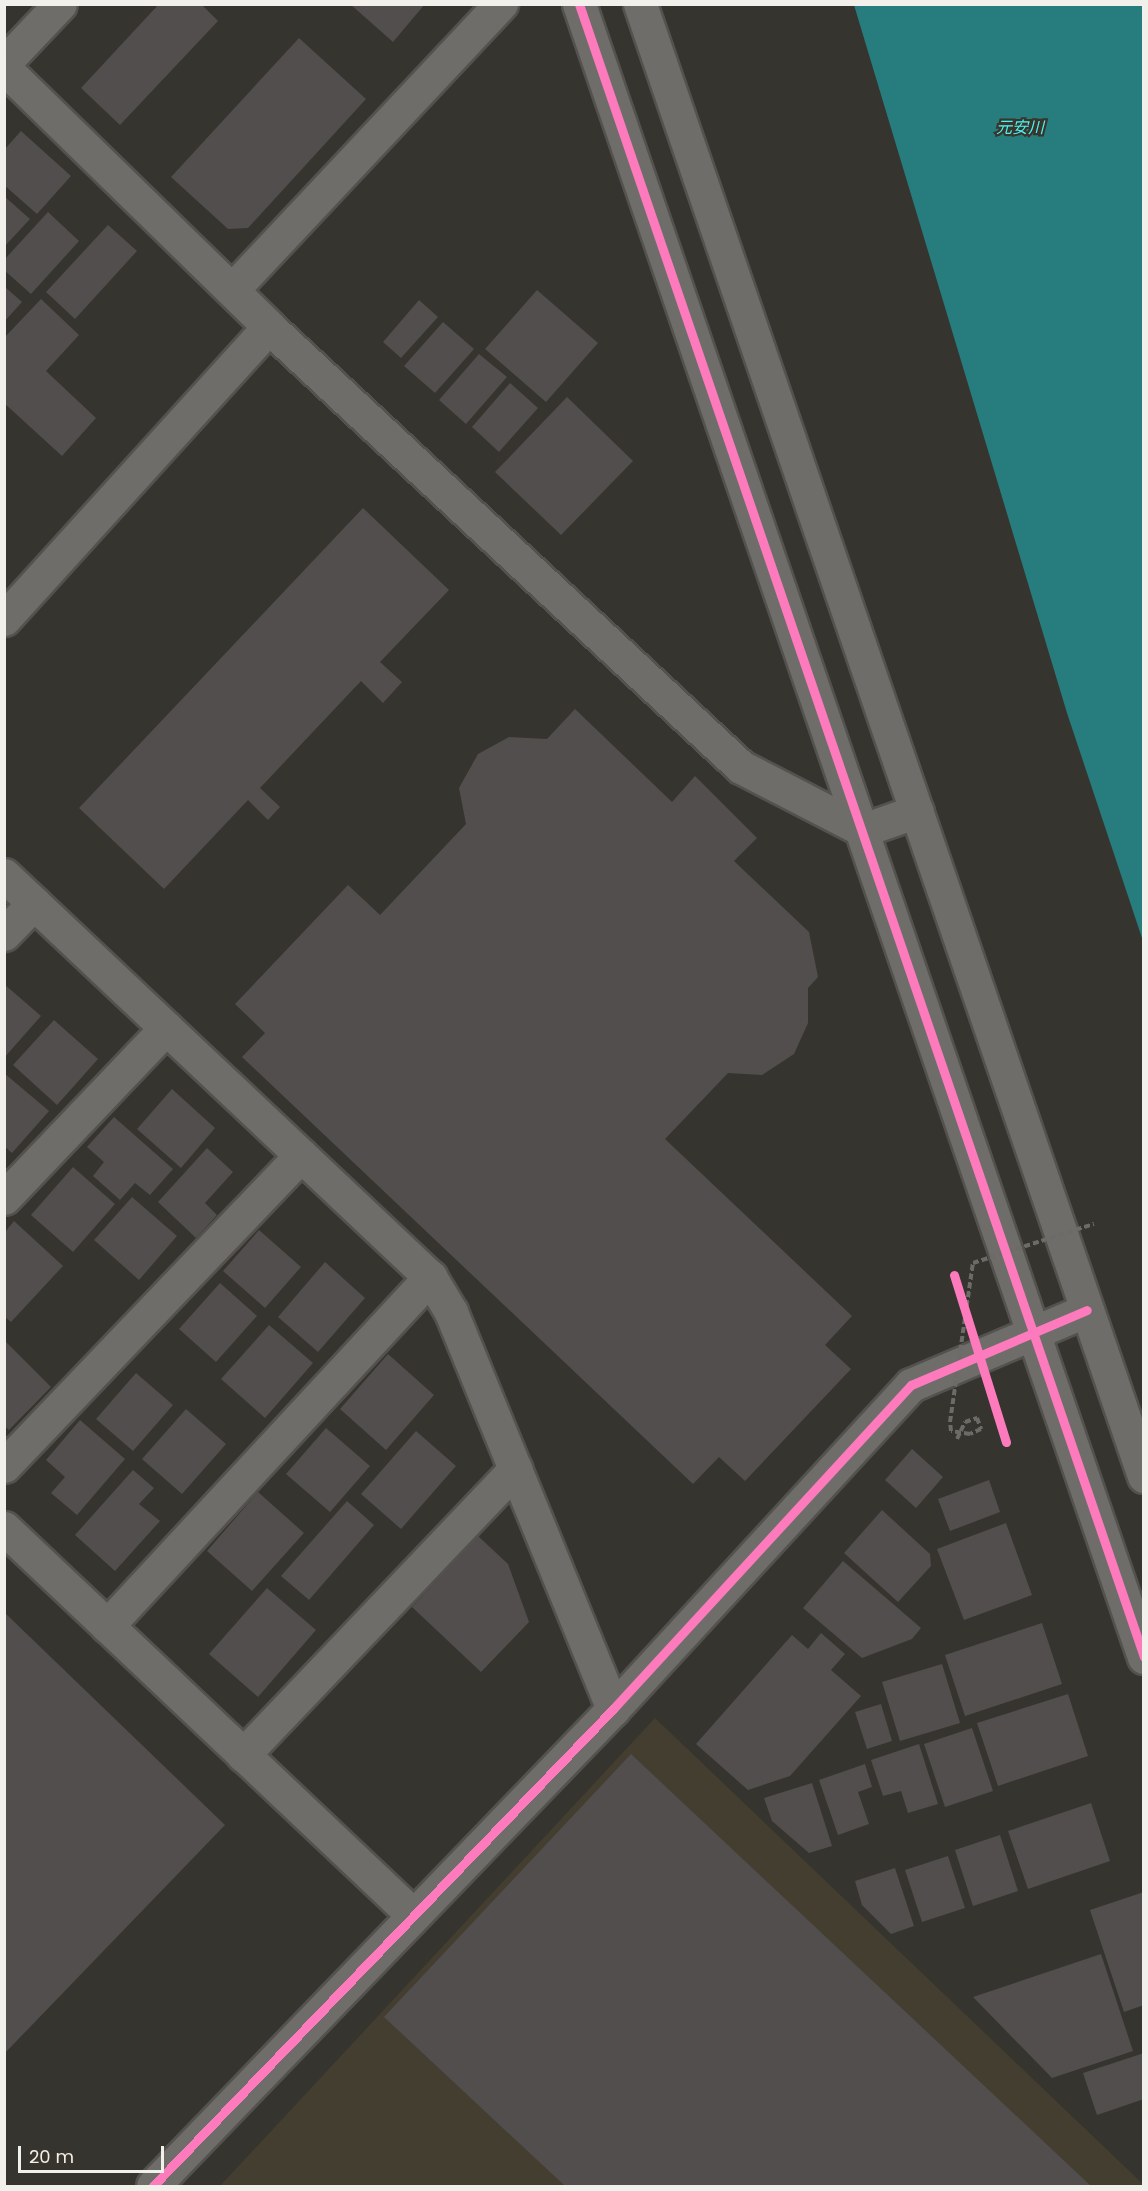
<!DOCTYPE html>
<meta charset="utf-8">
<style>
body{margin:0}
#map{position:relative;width:1148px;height:2191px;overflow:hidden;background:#36342f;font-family:Poppins,"Noto Sans JP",sans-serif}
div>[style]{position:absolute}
.built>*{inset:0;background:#433e2f}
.water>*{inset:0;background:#277d7d}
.building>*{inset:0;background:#514e4d}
.path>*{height:4px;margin-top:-2px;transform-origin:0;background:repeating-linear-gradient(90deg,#6d6b68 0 6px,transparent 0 9px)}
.roads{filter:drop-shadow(2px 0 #54524e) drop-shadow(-2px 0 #54524e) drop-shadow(0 2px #54524e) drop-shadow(0 -2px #54524e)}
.street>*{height:33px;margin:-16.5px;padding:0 16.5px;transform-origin:16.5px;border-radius:16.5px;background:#6e6d69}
.secondary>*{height:33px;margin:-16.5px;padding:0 16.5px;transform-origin:16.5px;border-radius:16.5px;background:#6e6d69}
.path-bridge>*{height:4px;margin-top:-2px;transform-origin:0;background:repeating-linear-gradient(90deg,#6d6b68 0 6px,transparent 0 9px)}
.cycleway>*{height:9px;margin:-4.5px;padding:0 4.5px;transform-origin:4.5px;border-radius:4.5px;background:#fd7abc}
span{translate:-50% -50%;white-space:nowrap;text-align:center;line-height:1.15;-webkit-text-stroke:4.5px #39352c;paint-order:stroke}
.water-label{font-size:16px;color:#49f6f6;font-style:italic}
.frame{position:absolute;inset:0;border:6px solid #f2f0ea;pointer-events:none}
.scale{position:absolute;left:18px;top:2146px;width:146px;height:27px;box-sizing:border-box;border:3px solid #f2f0ea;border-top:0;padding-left:8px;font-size:18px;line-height:21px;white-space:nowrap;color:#f2f0ea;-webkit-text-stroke:4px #39352c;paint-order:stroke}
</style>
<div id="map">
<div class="built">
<i style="clip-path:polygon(655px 1718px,1144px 2185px,1143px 2186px,220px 2186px)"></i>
</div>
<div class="water">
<i style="clip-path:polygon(854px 5px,1143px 5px,1143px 941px,1067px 713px)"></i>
</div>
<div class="building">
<i style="clip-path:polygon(159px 4px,201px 4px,218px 21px,120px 125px,81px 88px)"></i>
<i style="clip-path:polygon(350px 4px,425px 4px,393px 42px)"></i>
<i style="clip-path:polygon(299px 38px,366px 99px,248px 228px,228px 229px,171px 177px)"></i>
<i style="clip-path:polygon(21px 131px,71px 176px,37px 214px,4px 185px,4px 150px)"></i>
<i style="clip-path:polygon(4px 196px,30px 219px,4px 247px)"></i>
<i style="clip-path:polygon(48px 212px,79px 241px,31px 294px,4px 270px,4px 260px)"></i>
<i style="clip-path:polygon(108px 225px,137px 251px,75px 319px,46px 292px)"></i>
<i style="clip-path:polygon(4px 286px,22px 302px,4px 322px)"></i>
<i style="clip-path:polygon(537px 290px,598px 343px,546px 402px,485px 349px)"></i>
<i style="clip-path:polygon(41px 299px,79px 335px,46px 371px,96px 418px,62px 456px,4px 403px,4px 338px)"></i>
<i style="clip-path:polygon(419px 300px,438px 317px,401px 358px,383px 342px)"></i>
<i style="clip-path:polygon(443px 322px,474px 349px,435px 393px,404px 366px)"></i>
<i style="clip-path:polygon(479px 354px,507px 377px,466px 424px,439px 400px)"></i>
<i style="clip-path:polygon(510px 383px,538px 408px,499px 452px,472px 427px)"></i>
<i style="clip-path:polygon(567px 397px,633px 461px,561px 535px,495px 472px)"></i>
<i style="clip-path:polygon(363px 508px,449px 590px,380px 662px,402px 682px,383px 703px,361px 681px,260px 788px,280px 807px,268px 820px,248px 800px,164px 889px,79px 808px)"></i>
<i style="clip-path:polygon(575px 709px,672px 802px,695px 776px,757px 838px,734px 861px,809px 932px,818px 977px,808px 988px,808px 1023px,794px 1054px,762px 1075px,728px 1073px,665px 1139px,852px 1316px,825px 1345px,851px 1369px,745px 1481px,719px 1457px,693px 1484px,242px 1057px,265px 1033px,235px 1004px,348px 885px,380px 915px,466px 824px,459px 788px,478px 754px,509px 737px,547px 739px)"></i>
<i style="clip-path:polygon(4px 984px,41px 1016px,4px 1058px)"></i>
<i style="clip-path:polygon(54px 1020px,98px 1059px,57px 1105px,13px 1065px)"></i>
<i style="clip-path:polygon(4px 1073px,49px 1111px,12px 1153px,4px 1146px)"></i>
<i style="clip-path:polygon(172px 1089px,215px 1128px,181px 1168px,137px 1129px)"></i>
<i style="clip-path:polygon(114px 1117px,173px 1169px,150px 1195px,135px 1183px,120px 1200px,93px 1176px,104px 1162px,87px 1147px)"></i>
<i style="clip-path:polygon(207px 1148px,233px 1172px,205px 1203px,217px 1215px,196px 1238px,158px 1202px)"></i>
<i style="clip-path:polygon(73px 1167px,115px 1204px,73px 1252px,31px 1215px)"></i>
<i style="clip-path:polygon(132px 1197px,177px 1236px,139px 1280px,94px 1240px)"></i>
<i style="clip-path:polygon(14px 1221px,63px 1266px,11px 1322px,5px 1317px,5px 1232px)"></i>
<i style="clip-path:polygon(259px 1230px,301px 1267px,265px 1308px,223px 1271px)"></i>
<i style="clip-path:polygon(325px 1262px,365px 1298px,318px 1352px,278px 1317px)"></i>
<i style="clip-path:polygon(220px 1283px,257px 1316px,216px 1362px,179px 1329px)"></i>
<i style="clip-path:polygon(269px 1325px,313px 1363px,265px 1418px,221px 1379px)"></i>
<i style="clip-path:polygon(4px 1340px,51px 1387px,9px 1430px,4px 1426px)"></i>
<i style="clip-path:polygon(388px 1354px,434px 1395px,386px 1450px,340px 1409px)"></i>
<i style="clip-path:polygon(136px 1373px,173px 1405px,133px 1451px,96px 1419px)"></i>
<i style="clip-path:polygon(186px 1409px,226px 1444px,182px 1494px,142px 1459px)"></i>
<i style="clip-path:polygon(80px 1420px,125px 1459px,77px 1515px,51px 1493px,65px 1477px,46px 1460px)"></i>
<i style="clip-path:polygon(326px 1428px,370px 1466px,330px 1512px,286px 1474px)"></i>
<i style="clip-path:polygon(416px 1431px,456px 1466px,401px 1529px,361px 1494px)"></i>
<i style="clip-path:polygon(912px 1449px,943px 1477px,916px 1508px,885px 1480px)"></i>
<i style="clip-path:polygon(133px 1470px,154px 1488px,139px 1504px,160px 1521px,115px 1571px,75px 1535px)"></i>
<i style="clip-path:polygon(989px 1480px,1000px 1512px,950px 1531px,938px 1499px)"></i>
<i style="clip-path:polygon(258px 1492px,304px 1533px,252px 1591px,207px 1551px)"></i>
<i style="clip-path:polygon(347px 1501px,374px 1525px,309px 1600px,281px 1576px)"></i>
<i style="clip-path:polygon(882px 1510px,930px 1554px,931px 1566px,898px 1602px,844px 1553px)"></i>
<i style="clip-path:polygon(1006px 1523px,1032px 1595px,964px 1620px,937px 1549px)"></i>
<i style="clip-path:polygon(478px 1536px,508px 1564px,529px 1622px,481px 1672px,412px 1607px)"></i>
<i style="clip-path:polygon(843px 1561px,921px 1628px,912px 1639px,862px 1658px,803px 1608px)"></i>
<i style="clip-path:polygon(267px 1588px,316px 1630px,258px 1697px,209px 1654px)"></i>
<i style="clip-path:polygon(4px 1612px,225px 1825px,4px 2054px)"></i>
<i style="clip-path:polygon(1042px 1623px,1062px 1684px,965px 1716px,945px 1655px)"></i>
<i style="clip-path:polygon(821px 1633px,845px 1654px,831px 1670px,861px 1696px,790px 1776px,748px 1790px,696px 1744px,792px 1635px,808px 1649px)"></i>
<i style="clip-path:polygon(942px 1664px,960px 1723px,900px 1741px,882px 1682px)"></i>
<i style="clip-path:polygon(1068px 1694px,1088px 1756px,998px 1786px,977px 1723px)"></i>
<i style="clip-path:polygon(881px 1704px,892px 1741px,867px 1749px,855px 1712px)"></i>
<i style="clip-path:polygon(972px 1728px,993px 1791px,945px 1807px,924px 1744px)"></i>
<i style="clip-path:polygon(919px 1744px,938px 1804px,908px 1813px,901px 1791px,883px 1796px,871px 1760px)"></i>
<i style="clip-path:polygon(631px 1754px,1091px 2186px,565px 2186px,384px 2017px)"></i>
<i style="clip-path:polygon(865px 1764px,872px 1787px,858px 1792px,869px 1824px,838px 1835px,819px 1780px)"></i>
<i style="clip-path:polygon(812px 1783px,832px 1846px,809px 1853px,772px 1821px,764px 1798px)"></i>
<i style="clip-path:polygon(1091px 1803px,1110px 1861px,1028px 1889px,1008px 1831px)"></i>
<i style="clip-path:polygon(1000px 1835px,1018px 1891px,973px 1906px,955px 1850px)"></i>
<i style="clip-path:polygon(948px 1856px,965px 1908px,922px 1922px,905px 1870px)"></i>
<i style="clip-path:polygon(895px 1868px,914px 1926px,891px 1934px,862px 1905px,855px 1881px)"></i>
<i style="clip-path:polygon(1144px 1892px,1144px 2005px,1124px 2012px,1090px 1910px)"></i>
<i style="clip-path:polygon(1101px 1954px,1133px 2051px,1052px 2078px,973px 1997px)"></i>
<i style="clip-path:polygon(1144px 2053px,1144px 2099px,1097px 2115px,1083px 2073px)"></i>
</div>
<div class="path">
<i style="left:957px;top:1439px;width:19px;rotate:-65deg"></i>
<i style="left:965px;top:1422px;width:13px;rotate:-18deg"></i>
<i style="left:977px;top:1418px;width:12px;rotate:70deg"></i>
<i style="left:981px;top:1429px;width:12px;rotate:156deg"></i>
</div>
<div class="roads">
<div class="street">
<i style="left:4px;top:63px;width:81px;rotate:-46.5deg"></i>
<i style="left:4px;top:68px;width:371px;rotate:44.3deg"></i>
<i style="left:269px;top:327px;width:645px;rotate:42.99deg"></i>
<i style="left:741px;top:767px;width:137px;rotate:27.3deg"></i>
<i style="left:863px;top:830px;width:57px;rotate:-19.4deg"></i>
<i style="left:232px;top:290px;width:393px;rotate:-46.8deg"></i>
<i style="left:4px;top:619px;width:394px;rotate:-47.8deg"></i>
<i style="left:4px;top:934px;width:43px;rotate:-45.9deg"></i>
<i style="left:4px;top:1198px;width:235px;rotate:-46.4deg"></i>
<i style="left:4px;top:1466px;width:430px;rotate:-46.3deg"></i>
<i style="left:107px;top:1626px;width:476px;rotate:-47.2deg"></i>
<i style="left:243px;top:1755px;width:395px;rotate:-46.4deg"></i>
</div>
<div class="secondary">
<i style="left:579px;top:4px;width:1747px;rotate:71.13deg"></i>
<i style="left:640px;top:4px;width:1556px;rotate:71.1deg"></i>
<i style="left:4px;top:875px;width:586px;rotate:43.34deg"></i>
<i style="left:430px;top:1277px;width:41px;rotate:59deg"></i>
<i style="left:451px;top:1312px;width:429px;rotate:67.8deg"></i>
<i style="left:4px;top:1528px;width:562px;rotate:43.41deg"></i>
<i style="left:153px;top:2186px;width:663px;rotate:-46.04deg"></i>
<i style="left:613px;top:1709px;width:440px;rotate:-47.4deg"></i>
<i style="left:911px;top:1385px;width:191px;rotate:-23.1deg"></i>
</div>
</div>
<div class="path-bridge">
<i style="left:970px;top:1434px;width:19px;rotate:-171deg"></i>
<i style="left:951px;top:1431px;width:9px;rotate:-96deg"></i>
<i style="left:950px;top:1422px;width:161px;rotate:-81.8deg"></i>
<i style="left:973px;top:1263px;width:127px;rotate:-17.9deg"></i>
</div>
<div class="cycleway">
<i style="left:579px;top:4px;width:1747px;rotate:71.13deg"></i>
<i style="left:954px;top:1275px;width:175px;rotate:72.7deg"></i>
<i style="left:153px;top:2186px;width:663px;rotate:-46.04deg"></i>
<i style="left:613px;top:1709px;width:440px;rotate:-47.4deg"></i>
<i style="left:911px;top:1385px;width:191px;rotate:-23.1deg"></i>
</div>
<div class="water-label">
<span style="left:1020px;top:128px">元安川</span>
</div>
<div class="frame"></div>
<div class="scale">20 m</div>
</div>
